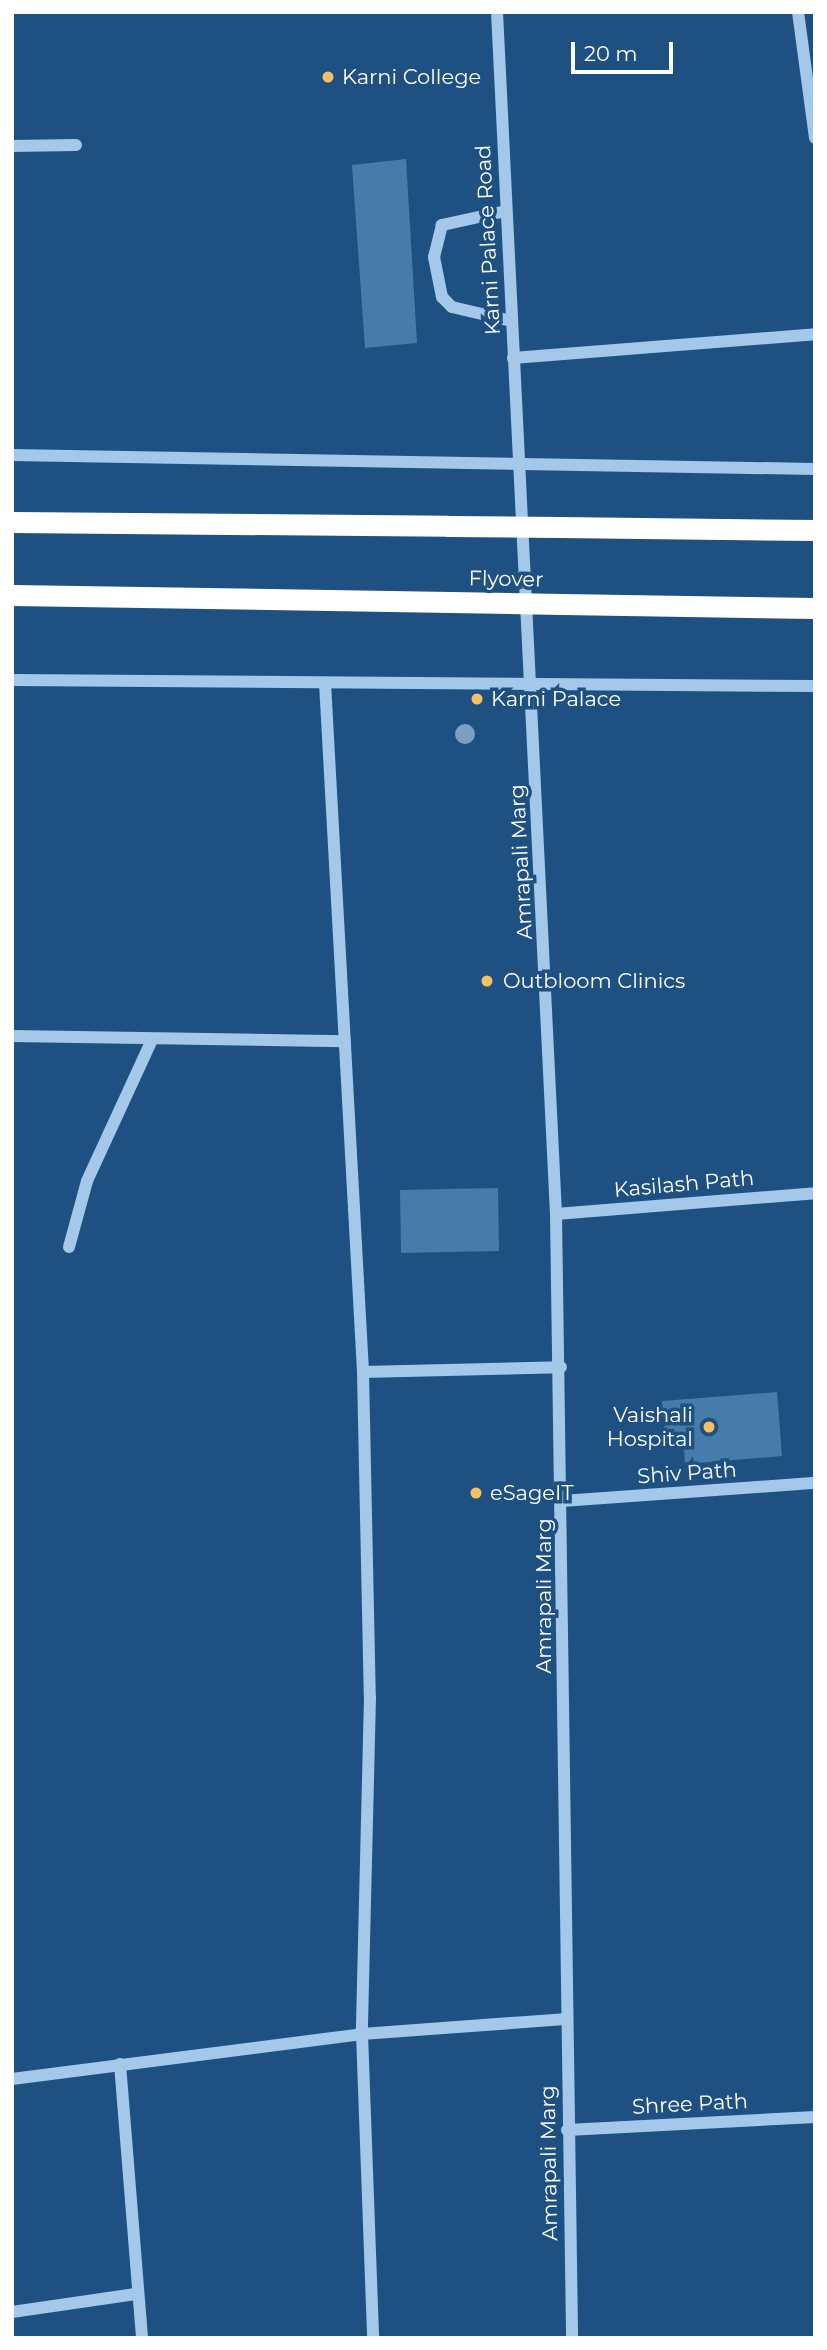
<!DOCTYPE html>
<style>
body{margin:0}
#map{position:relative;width:827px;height:2350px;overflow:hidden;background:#1e5181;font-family:Montserrat,sans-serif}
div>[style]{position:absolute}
.building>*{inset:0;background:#467baa}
.minor>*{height:12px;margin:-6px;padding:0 6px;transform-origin:6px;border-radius:6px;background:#a3c8e9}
.highway>*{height:21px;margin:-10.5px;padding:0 10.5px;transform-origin:10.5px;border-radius:10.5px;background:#fff}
.highway-bridge>*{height:21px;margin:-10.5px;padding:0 10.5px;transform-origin:10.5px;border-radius:10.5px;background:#fff}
.trees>*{width:20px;height:20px;margin:-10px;border-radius:50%;background:#7ba0c2}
.dots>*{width:19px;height:19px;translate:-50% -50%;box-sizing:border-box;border:4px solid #1e5181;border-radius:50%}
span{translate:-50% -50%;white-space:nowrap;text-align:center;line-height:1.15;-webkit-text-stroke:7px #1e5181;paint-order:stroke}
.poi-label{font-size:21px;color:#fff}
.left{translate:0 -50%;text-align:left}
.right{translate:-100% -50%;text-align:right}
.street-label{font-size:21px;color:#fff}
.frame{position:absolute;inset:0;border:14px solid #fff;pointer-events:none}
.scale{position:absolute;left:571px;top:42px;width:102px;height:32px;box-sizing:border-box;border:4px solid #fff;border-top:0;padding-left:9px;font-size:21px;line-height:24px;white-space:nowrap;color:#fff;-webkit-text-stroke:5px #1e5181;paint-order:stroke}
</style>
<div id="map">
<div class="building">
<i style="clip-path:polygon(406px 159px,417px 343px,365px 348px,352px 165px)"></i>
<i style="clip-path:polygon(498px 1188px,499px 1251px,401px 1253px,400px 1190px)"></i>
<i style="clip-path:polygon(777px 1392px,782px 1456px,685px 1464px,683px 1432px,665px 1433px,662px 1401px)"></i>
</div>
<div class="minor">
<i style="left:497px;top:12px;width:1203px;rotate:87.19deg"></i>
<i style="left:556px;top:1214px;width:1124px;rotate:89.18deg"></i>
<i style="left:798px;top:12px;width:127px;rotate:82.3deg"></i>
<i style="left:12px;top:146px;width:64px;rotate:-0.9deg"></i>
<i style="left:506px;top:211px;width:66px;rotate:167.7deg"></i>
<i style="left:442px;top:225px;width:33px;rotate:104deg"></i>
<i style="left:434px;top:257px;width:41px;rotate:78.7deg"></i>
<i style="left:442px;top:297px;width:14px;rotate:45deg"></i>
<i style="left:452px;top:307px;width:61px;rotate:13.3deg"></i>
<i style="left:513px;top:358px;width:303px;rotate:-4.5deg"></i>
<i style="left:12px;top:455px;width:803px;rotate:1deg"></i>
<i style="left:12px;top:680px;width:803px;rotate:0.43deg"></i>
<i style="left:325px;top:683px;width:690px;rotate:86.84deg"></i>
<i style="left:363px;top:1372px;width:325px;rotate:88.8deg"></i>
<i style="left:370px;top:1697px;width:337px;rotate:91.4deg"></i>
<i style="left:362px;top:2034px;width:304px;rotate:87.9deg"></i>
<i style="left:12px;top:1036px;width:333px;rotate:0.9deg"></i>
<i style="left:556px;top:1214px;width:260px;rotate:-4.6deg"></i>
<i style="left:69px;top:1247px;width:68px;rotate:-74.7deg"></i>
<i style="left:87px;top:1181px;width:155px;rotate:-65.3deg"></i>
<i style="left:363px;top:1372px;width:198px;rotate:-1.4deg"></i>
<i style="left:562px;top:1501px;width:254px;rotate:-4.1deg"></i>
<i style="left:120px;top:2064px;width:275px;rotate:85.4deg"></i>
<i style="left:12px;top:2079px;width:353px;rotate:-7.3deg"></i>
<i style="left:362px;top:2034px;width:203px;rotate:-4.2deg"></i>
<i style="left:567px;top:2130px;width:248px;rotate:-3deg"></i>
<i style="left:12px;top:2312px;width:125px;rotate:-8.3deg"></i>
</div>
<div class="highway">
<i style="left:12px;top:522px;width:436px;rotate:0.5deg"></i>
<i style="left:560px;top:527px;width:255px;rotate:0.7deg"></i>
<i style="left:12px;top:595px;width:438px;rotate:0.9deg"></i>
<i style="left:562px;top:604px;width:253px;rotate:0.9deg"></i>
</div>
<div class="highway-bridge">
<i style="left:448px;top:526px;width:112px;rotate:0.5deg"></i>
<i style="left:450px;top:602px;width:112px;rotate:1deg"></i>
</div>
<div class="trees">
<i style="left:465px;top:734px"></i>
</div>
<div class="dots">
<i style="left:328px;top:77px;background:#f8c061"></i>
<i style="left:477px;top:699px;background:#f8c061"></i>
<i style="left:487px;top:981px;background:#f8c061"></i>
<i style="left:709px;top:1427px;background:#f8c061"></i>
<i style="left:476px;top:1493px;background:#f8c061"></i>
</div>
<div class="poi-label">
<span class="left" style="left:342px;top:77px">Karni College</span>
<span class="left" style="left:491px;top:699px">Karni Palace</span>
<span class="left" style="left:503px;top:981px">Outbloom Clinics</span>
<span class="right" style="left:693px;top:1427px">Vaishali<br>Hospital</span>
<span class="left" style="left:490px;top:1493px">eSageIT</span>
</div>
<div class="street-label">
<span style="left:488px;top:240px;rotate:-93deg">Karni Palace Road</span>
<span style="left:506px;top:579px;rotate:1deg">Flyover</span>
<span style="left:521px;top:862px;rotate:-93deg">Amrapali Marg</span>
<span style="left:684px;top:1184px;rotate:-5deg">Kasilash Path</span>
<span style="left:687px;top:1473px;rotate:-4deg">Shiv Path</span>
<span style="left:544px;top:1596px;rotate:-90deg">Amrapali Marg</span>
<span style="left:690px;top:2104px;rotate:-3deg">Shree Path</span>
<span style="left:549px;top:2163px;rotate:-91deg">Amrapali Marg</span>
</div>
<div class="frame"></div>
<div class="scale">20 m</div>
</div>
